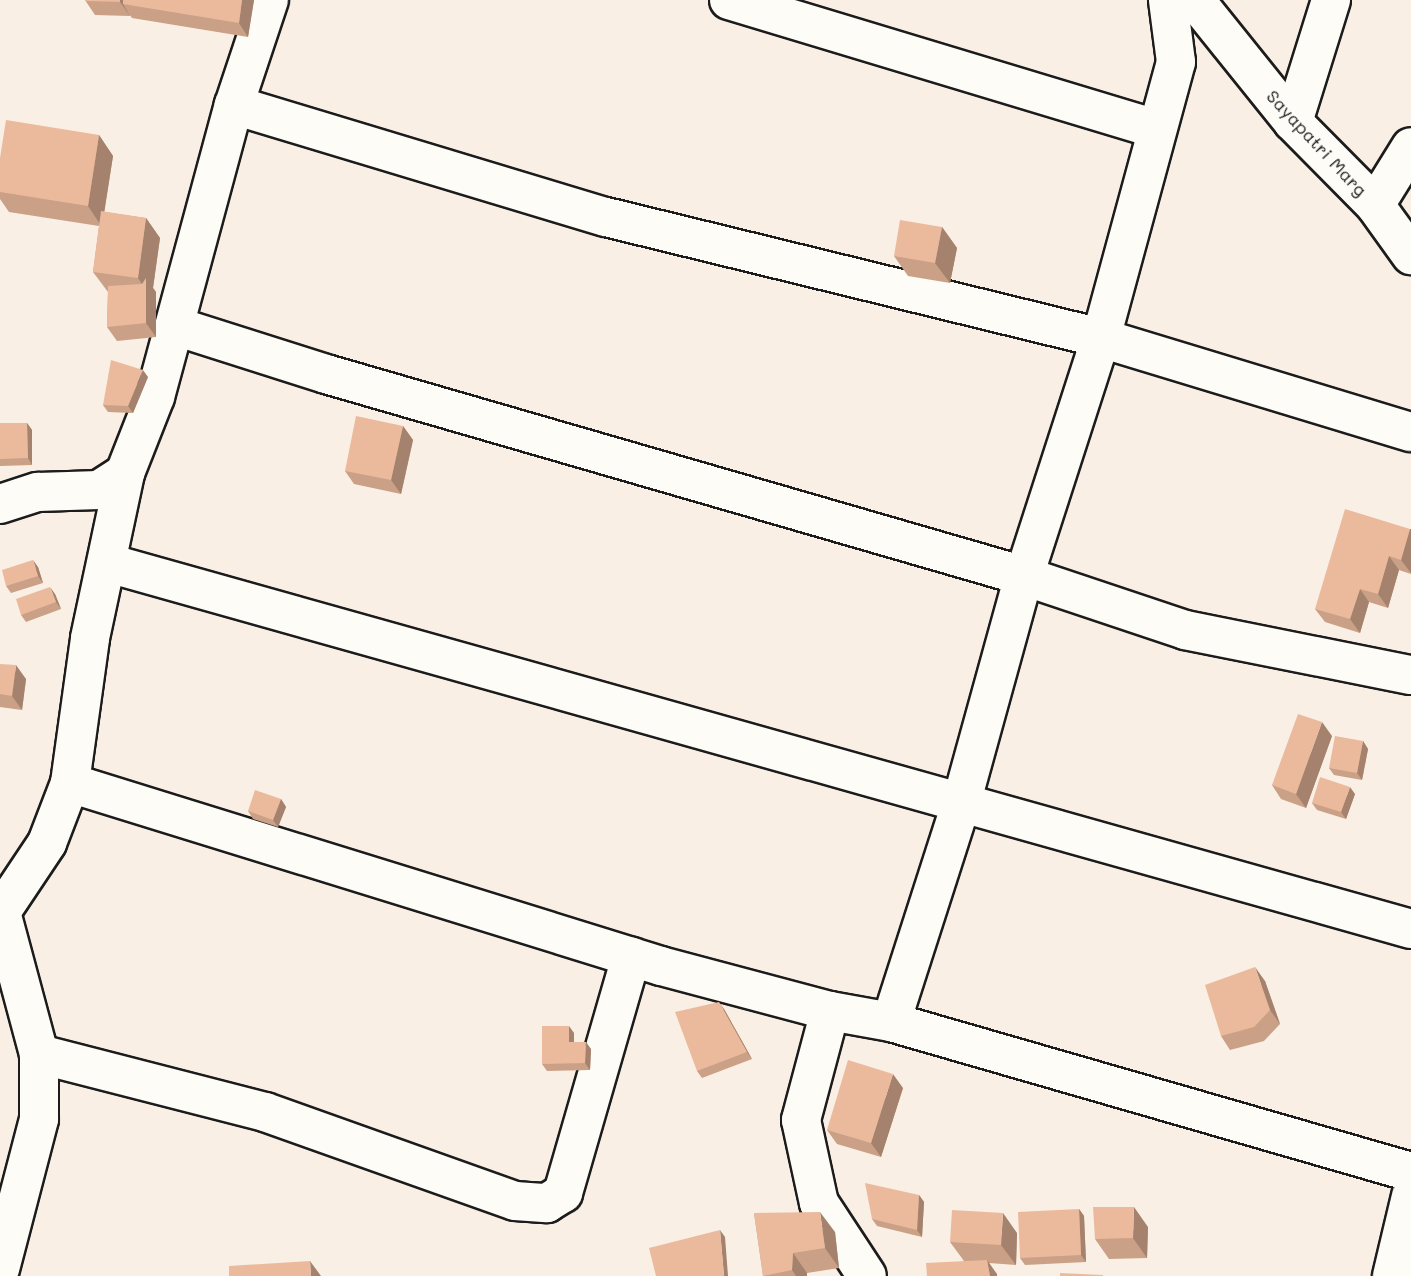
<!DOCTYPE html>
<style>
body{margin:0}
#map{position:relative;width:1411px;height:1276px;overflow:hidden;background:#f9efe5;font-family:Mali,sans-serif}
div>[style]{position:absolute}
.roads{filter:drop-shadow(2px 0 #1c1c1c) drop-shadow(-2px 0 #1c1c1c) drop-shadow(0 2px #1c1c1c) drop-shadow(0 -2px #1c1c1c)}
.street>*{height:38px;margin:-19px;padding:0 19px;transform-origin:19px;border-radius:19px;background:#fdfcf7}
.wall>*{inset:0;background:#caa086}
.shaded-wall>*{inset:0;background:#a4826d}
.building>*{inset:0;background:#ebba9c}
span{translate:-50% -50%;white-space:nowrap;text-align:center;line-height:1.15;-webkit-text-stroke:5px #fdfcf7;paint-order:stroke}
.street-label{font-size:18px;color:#1c1c1c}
</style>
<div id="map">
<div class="roads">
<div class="street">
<i style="left:729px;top:0;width:446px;rotate:16.8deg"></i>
<i style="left:1195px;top:0;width:156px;rotate:51.2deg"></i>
<i style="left:1293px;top:122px;width:117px;rotate:45.3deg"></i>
<i style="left:1375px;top:205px;width:62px;rotate:54.2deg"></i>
<i style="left:234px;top:105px;width:388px;rotate:16.8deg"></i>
<i style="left:606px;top:217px;width:510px;rotate:13.74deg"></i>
<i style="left:1101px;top:338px;width:324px;rotate:16.9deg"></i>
<i style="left:1293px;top:122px;width:128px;rotate:-72.7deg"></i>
<i style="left:1375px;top:205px;width:68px;rotate:-58.2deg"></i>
<i style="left:175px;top:326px;width:158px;rotate:17.6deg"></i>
<i style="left:326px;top:374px;width:727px;rotate:16.14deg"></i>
<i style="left:1024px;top:576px;width:170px;rotate:18.5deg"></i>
<i style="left:1185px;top:630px;width:230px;rotate:11.3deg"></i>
<i style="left:0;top:504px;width:40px;rotate:-18deg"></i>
<i style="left:38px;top:492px;width:61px;rotate:-1.9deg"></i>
<i style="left:99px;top:490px;width:31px;rotate:-33deg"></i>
<i style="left:108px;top:563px;width:1353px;rotate:15.69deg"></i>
<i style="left:70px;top:783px;width:619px;rotate:17.2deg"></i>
<i style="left:661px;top:966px;width:175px;rotate:14.9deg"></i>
<i style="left:830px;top:1011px;width:62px;rotate:10.2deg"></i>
<i style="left:891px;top:1022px;width:541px;rotate:16.09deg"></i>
<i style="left:830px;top:1011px;width:113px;rotate:104.9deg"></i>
<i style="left:801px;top:1120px;width:85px;rotate:77.8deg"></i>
<i style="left:819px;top:1203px;width:87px;rotate:56.7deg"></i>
<i style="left:891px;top:1022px;width:229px;rotate:-72.2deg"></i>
<i style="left:961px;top:804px;width:237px;rotate:-74.6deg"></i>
<i style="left:1024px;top:576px;width:250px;rotate:-72.1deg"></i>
<i style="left:1101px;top:338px;width:286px;rotate:-74.8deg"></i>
<i style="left:1176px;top:62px;width:63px;rotate:-97.4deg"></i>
<i style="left:39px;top:1054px;width:233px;rotate:14.4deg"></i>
<i style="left:265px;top:1112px;width:265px;rotate:19.6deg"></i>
<i style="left:515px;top:1201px;width:32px;rotate:4deg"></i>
<i style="left:547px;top:1203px;width:19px;rotate:-32deg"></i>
<i style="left:563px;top:1193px;width:246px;rotate:-73.9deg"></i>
<i style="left:0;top:1269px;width:155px;rotate:-75.4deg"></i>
<i style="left:39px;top:1119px;width:65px;rotate:-90deg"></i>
<i style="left:39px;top:1054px;width:147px;rotate:-105deg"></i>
<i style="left:1px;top:912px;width:83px;rotate:-56.3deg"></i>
<i style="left:47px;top:843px;width:64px;rotate:-69deg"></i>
<i style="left:70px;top:783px;width:146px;rotate:-82.1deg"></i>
<i style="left:90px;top:638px;width:169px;rotate:-78deg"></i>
<i style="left:125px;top:473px;width:82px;rotate:-68.5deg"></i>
<i style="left:155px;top:397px;width:302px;rotate:-74.9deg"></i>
<i style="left:234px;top:105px;width:111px;rotate:-71.6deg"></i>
<i style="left:1392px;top:1276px;width:82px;rotate:-76.6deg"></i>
</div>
</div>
<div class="wall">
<i style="clip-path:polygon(85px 0,254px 0,248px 37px,132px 18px,130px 15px,130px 16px,95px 15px)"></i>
<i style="clip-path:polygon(99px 135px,113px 156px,104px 212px,146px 218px,160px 238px,153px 288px,156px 292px,156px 337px,117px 341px,107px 327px,108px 292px,93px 272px,99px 226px,9px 212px,0 199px,0 158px)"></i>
<i style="clip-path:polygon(942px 227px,957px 248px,950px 283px,908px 276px,894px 256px)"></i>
<i style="clip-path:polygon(148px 377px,133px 413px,108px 412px,103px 405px)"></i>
<i style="clip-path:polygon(0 423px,27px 423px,32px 430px,32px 465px,0 466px)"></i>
<i style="clip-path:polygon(403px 426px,413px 440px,401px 494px,354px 484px,345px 471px)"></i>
<i style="clip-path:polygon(1410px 529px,1411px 574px,1399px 570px,1388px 608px,1369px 602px,1360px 633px,1325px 622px,1315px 609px)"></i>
<i style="clip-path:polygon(38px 567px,43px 583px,11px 593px,6px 586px)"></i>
<i style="clip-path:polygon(55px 594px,61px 609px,26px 622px,21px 615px)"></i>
<i style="clip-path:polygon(0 664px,26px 679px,22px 710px,0 707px)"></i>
<i style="clip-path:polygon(1332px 736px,1306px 808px,1281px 799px,1272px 785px)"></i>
<i style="clip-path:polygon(1363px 741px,1368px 749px,1362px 780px,1334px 775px,1329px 768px)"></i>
<i style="clip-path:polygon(1355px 794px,1346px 819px,1317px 810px,1312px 803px)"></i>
<i style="clip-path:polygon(281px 799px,286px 807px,278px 827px,253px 819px,248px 811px)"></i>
<i style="clip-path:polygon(1265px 981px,1280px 1024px,1264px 1041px,1230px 1050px,1221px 1036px)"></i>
<i style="clip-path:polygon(724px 1009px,752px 1059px,702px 1078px,697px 1071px)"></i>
<i style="clip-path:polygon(574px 1033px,574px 1042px,591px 1049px,590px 1070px,547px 1071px,542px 1064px)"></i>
<i style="clip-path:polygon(903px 1088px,881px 1157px,837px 1144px,827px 1130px)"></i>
<i style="clip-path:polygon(919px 1195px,924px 1202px,922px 1237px,877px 1226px,872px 1219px)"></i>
<i style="clip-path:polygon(1079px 1209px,1084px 1216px,1086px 1262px,1025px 1265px,1020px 1258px)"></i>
<i style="clip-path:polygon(754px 1213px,835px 1232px,839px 1268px,807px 1273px,807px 1276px,763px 1276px)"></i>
<i style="clip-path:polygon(1148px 1227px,1147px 1258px,1109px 1259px,1095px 1239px)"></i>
<i style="clip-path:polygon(1017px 1233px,1016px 1265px,989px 1263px,997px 1276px,927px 1276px,964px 1261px,950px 1242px)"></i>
</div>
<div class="shaded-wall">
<i style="clip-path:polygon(120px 0,131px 0,123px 4px,130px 16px,120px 2px)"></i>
<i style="clip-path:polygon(242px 0,254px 0,248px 37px,239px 23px)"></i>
<i style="clip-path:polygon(99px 135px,113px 156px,102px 227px,88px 206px)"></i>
<i style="clip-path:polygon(146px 218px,160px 238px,153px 288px,156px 292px,156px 337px,146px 323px,146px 290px,138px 278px)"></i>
<i style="clip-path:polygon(942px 227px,957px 248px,950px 283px,935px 263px)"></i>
<i style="clip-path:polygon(143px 370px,148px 377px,133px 413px,128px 406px)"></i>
<i style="clip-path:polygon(27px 423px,32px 430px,32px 465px,28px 458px)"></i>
<i style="clip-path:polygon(403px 426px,413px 440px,401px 494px,391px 480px)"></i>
<i style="clip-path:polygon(1410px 529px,1411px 529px,1411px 573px,1401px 560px)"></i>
<i style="clip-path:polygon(1389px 556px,1399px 570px,1388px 608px,1378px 594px)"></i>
<i style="clip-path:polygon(33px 560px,38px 567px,43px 583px,38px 576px)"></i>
<i style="clip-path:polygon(50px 587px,55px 594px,61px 609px,56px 602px)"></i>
<i style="clip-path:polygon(1360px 589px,1369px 602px,1360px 633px,1350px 619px)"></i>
<i style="clip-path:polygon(16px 665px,26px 679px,22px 710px,12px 696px)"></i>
<i style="clip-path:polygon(1322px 722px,1332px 736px,1306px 808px,1296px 794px)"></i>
<i style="clip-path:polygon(1363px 741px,1368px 749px,1362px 780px,1357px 773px)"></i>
<i style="clip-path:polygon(1350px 787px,1355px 794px,1346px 819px,1341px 812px)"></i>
<i style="clip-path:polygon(281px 799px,286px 807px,278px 827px,273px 820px)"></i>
<i style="clip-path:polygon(1255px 967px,1265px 981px,1280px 1024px,1270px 1010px)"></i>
<i style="clip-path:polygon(719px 1002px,724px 1009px,752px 1059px,747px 1052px)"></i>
<i style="clip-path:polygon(569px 1026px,574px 1033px,574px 1049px,569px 1042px)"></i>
<i style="clip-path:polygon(586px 1042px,591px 1049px,590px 1070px,585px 1063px)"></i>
<i style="clip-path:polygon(893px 1074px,903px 1088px,881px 1157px,871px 1143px)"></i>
<i style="clip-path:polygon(919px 1195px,924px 1202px,922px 1237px,917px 1230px)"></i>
<i style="clip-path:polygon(1134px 1207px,1148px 1227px,1147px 1258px,1133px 1238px)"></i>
<i style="clip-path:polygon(1079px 1209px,1084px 1216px,1086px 1262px,1081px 1255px)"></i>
<i style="clip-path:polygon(820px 1212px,835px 1232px,839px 1268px,825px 1248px)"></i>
<i style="clip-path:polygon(1003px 1213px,1017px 1233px,1016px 1265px,1001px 1245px)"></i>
<i style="clip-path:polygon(720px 1230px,725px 1237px,728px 1276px,724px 1276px)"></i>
<i style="clip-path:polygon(793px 1253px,807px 1273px,807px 1276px,796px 1276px,792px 1270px)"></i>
<i style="clip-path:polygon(987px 1260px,997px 1274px,997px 1276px,990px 1276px)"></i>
<i style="clip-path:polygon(310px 1261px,321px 1276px,311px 1276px)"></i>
</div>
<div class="building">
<i style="clip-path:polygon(85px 0,120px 0,120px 2px,85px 1px)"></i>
<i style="clip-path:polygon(123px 0,242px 0,239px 23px,123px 4px)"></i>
<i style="clip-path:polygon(6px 120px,99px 135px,88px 206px,0 192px,0 158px)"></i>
<i style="clip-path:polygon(101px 211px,146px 218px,138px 278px,93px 272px)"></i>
<i style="clip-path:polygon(900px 220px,942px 227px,935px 263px,894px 256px)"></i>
<i style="clip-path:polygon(146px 278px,146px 323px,107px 327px,108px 286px,142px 284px)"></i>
<i style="clip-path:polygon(111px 360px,143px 370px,128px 406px,103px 405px)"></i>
<i style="clip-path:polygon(356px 416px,403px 426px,391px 480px,345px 471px)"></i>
<i style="clip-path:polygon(0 423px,27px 423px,28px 458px,0 459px)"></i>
<i style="clip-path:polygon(1345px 509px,1410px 529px,1401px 560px,1389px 556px,1378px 594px,1360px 589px,1350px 619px,1315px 609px)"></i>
<i style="clip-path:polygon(33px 560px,38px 576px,6px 586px,2px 570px)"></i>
<i style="clip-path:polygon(50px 587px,56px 602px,21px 615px,16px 599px)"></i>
<i style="clip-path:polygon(0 664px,16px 665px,12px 696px,0 694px)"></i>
<i style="clip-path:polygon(1298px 714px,1322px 722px,1296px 794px,1272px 785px)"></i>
<i style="clip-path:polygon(1335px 736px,1363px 741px,1357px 773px,1329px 768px)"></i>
<i style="clip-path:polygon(1320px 777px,1350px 787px,1341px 812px,1312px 803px)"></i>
<i style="clip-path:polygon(255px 790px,281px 799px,273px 820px,248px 811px)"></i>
<i style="clip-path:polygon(1255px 967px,1270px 1010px,1254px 1027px,1221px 1036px,1205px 985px)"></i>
<i style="clip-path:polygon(719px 1002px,747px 1052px,697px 1071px,675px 1012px)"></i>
<i style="clip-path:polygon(542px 1026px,569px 1026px,569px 1042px,586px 1042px,585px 1063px,542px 1064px)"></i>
<i style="clip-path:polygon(848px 1060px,893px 1074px,871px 1143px,827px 1130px)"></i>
<i style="clip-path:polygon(865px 1183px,919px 1195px,917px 1230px,872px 1219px)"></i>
<i style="clip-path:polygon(1093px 1207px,1134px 1207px,1133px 1238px,1095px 1239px)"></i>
<i style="clip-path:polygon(1079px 1209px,1081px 1255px,1020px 1258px,1018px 1212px)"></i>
<i style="clip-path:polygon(952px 1210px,1003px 1213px,1001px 1245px,950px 1242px)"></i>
<i style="clip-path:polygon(820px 1212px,825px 1248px,793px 1253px,792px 1270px,763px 1276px,754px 1213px)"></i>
<i style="clip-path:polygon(720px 1230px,724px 1276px,656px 1276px,649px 1248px)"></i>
<i style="clip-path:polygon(987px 1260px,990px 1276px,927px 1276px,926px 1263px)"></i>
<i style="clip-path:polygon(310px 1261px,311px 1276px,229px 1276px,229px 1266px)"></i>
<i style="clip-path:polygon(1060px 1273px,1103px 1275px,1103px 1276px,1060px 1276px)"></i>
</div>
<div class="street-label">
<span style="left:1317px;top:143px;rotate:47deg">Sayapatri Marg</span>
</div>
</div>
